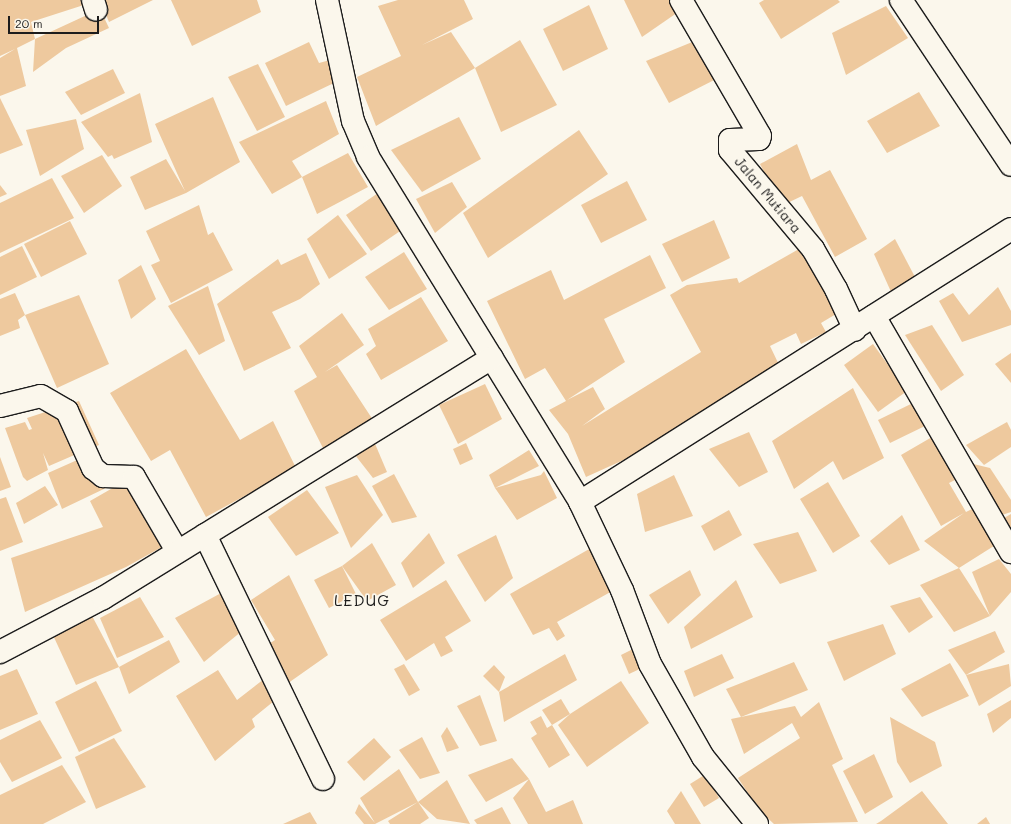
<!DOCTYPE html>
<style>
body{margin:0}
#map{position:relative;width:1011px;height:824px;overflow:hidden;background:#fbf7ec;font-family:Mali,sans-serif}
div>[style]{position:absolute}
.building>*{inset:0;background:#eec99e}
.roads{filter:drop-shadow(1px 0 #1c1c1c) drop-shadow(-1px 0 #1c1c1c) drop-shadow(0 1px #1c1c1c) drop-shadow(0 -1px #1c1c1c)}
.minor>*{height:22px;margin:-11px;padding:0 11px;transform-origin:11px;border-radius:11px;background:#fbf7ec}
span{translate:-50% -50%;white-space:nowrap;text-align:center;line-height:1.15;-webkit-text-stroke:3.5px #fbf7ec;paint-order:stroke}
.street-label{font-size:14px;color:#1c1c1c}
.quarter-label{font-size:16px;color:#1c1c1c;letter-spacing:1px}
.scale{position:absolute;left:8px;top:16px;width:91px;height:18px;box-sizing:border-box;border:2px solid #1c1c1c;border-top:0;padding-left:5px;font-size:12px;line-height:14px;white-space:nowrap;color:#1c1c1c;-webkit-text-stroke:3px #fbf7ec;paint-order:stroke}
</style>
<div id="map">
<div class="building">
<i style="clip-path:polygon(0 0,89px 0,90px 3px,31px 22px,35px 39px,17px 48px,26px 86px,0 96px,0 58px,15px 49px,0 56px)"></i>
<i style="clip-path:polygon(100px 0,153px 0,109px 22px)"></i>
<i style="clip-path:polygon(171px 0,257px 0,261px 12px,192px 46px)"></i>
<i style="clip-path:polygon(398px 0,464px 0,473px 19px,422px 45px,451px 32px,475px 68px,376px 126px,357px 77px,401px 56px,378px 6px)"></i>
<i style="clip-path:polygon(624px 0,680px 0,684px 8px,642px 37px)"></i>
<i style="clip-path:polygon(764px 0,838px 0,840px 2px,781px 39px,759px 3px)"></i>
<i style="clip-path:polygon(589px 5px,608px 49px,563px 71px,543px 29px)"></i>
<i style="clip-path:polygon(886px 6px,908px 38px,846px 75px,832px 33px)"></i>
<i style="clip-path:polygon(100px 9px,109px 28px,66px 48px,33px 72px,35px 39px)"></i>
<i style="clip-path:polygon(702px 38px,724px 75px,669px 103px,646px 61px)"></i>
<i style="clip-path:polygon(520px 40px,557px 105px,501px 132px,475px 68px)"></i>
<i style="clip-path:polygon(309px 42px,319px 63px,330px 60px,336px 82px,286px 106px,265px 63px)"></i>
<i style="clip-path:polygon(258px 64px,285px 117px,257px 131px,228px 77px)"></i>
<i style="clip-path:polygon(113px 69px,125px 93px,81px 115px,65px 92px)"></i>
<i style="clip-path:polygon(919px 92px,940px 126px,887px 153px,867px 121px)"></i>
<i style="clip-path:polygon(140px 93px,152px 142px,114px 159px,112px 155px,108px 157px,81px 122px)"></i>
<i style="clip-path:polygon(213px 97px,240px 162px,186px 193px,145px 210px,130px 177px,166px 159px,185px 191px,155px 124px)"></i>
<i style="clip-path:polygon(0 98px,23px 145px,0 154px)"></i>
<i style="clip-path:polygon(326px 101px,339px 134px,292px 161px,302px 177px,348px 153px,368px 187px,317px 214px,302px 177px,272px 194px,239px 142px)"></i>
<i style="clip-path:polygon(459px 117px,481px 159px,422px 192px,391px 150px)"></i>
<i style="clip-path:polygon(76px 119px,84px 149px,40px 176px,26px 130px)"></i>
<i style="clip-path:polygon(579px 130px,608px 174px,488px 258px,463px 213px)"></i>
<i style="clip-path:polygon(797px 144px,811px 180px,830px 170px,867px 239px,835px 257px,802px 196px,781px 206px,760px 164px)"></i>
<i style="clip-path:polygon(102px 155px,122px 186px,84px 213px,61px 176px)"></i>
<i style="clip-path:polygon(52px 178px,74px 218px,0 253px,0 203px)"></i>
<i style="clip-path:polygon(627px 181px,647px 220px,601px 243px,581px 205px)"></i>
<i style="clip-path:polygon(452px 182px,467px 207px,435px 233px,416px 199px)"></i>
<i style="clip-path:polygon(0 185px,7px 194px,0 197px)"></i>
<i style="clip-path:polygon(381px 191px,406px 227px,371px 251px,346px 215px)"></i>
<i style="clip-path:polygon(199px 205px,208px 235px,213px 232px,233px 270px,171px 303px,151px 265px,160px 261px,146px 231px)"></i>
<i style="clip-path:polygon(338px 215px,367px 254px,329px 279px,307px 239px)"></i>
<i style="clip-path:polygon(714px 220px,730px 258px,682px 282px,662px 244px)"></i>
<i style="clip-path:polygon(70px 221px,87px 254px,41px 277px,24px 244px)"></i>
<i style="clip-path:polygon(895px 239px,915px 277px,892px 294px,874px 254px)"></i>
<i style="clip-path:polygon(806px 245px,841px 311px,821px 323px,826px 332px,801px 344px,796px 333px,770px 346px,782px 371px,650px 448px,586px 477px,568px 434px,549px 410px,566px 401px,545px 368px,525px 379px,487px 301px,551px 270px,564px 300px,650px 255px,666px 288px,604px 319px,625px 362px,567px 400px,593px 387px,605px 409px,582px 426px,701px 352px,670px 295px,687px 285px,737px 278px,739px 283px)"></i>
<i style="clip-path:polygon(22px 246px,37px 277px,0 295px,0 257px)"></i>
<i style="clip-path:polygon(404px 252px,427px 289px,389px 310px,365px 277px)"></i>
<i style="clip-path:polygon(306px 253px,320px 284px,300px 299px,272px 312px,291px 348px,244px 371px,217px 304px,278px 259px,281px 265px)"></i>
<i style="clip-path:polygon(141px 265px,156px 299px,131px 319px,118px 280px)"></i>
<i style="clip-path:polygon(208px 286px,225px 341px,199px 355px,168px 306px)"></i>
<i style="clip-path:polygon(998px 287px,1011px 311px,1011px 325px,962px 342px,939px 301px,953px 293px,969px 315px)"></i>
<i style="clip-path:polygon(15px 293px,25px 315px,18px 320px,20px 328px,0 336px,0 299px)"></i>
<i style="clip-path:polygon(79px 295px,109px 364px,57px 388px,25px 315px)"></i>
<i style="clip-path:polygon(421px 297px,448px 341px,381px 380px,366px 354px,376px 346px,368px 329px)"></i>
<i style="clip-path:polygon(342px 313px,364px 345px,325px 372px,337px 365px,373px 420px,325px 452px,294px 391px,317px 377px,299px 346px)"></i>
<i style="clip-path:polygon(932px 325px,964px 375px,941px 391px,905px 335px)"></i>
<i style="clip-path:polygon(873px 344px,907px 391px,878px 412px,844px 365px)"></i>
<i style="clip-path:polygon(186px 349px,240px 440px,273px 421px,296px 468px,206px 517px,170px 450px,151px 461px,110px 393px)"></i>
<i style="clip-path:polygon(1011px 353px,1011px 383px,995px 364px)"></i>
<i style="clip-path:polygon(485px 384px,502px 419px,458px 444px,439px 405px)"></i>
<i style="clip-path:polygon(853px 388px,884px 458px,843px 480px,833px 461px,794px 489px,772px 441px)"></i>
<i style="clip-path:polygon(79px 401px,99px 445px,94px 447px,94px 453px,108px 487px,62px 509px,48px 473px,93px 453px,79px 453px,49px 466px,43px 453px,48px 470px,27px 481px,23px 477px,5px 428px,25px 422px,29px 430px,32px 429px,27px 418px)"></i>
<i style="clip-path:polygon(915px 402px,927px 425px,890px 443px,878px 420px)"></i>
<i style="clip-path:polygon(1007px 422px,1011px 430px,1011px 447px,984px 465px,966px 445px)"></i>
<i style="clip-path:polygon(749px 432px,768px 472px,739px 487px,709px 449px)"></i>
<i style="clip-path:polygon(932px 437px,955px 480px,949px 483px,966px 512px,974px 508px,997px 544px,959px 568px,990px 616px,954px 632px,920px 585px,959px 568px,924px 541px,964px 513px,941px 526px,901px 455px)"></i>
<i style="clip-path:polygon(373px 439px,387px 472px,373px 478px,355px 455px)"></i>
<i style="clip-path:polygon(466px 443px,473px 459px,460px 465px,453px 449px)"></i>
<i style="clip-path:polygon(529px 450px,539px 466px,495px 488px,541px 475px,544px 471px,557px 498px,517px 520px,495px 488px,489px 475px)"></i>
<i style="clip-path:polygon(0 457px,11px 487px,0 491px)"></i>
<i style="clip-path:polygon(961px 461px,990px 468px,1011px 500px,1011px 512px,996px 517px)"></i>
<i style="clip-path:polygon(144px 470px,180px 537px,126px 567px,25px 612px,11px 558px,103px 527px,90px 501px)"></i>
<i style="clip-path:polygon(394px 474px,417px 517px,392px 523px,372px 486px)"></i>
<i style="clip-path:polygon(357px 475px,383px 515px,351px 548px,325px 487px)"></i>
<i style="clip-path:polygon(674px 475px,693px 516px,645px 532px,637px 494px)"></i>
<i style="clip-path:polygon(828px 482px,860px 536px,833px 553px,800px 499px)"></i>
<i style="clip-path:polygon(45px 486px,58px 505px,24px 524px,16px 503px)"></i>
<i style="clip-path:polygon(307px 490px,339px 533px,296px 556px,268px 517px)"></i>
<i style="clip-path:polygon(6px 497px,23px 542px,0 551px,0 499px)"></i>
<i style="clip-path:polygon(729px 510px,742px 535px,714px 551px,701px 526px)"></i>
<i style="clip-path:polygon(1011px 514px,1011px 529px,1004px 518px)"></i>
<i style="clip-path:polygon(902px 515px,920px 550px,889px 565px,870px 541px)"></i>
<i style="clip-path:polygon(798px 532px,817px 571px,780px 584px,753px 544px)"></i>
<i style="clip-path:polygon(429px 533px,445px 563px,413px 588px,401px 563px)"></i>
<i style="clip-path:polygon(496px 535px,513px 578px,485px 602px,457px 555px)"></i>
<i style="clip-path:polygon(372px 543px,396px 585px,367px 601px,342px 566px)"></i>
<i style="clip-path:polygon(591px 548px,614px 590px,557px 622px,565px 636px,557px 641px,549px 628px,533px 635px,510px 594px)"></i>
<i style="clip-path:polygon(999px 559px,1011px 574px,1011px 592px,990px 616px,972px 572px)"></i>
<i style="clip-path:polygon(342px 566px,356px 594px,329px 608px,314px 580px)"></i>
<i style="clip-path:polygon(690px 570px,701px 595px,668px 624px,649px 595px)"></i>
<i style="clip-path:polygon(289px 575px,328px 655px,284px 686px,264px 647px,275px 640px,251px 600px)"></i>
<i style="clip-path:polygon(446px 580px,471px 621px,445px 637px,453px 651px,441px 657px,434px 643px,406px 661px,380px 620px)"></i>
<i style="clip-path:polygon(736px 580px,753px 617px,691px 649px,684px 627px)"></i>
<i style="clip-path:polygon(223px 592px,242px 631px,204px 662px,175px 618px)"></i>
<i style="clip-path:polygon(140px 597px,164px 637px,117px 658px,100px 618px)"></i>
<i style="clip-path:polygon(920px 597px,933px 617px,909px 633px,890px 606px)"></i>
<i style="clip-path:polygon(90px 612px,119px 667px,76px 685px,52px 633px)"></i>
<i style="clip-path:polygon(883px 624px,896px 654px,844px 681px,827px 642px)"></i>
<i style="clip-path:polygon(995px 631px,1005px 652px,966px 675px,948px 650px)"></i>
<i style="clip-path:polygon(169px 640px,180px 662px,129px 694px,119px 667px)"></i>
<i style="clip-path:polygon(635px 648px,644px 667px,629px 674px,621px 655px)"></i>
<i style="clip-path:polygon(565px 654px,577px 680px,504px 722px,499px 692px,483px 676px,494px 665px,505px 677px,499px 692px)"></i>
<i style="clip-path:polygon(722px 654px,734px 678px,694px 697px,684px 671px)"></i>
<i style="clip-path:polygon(794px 662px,808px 690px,741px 717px,726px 689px)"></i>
<i style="clip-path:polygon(950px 663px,969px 696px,922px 717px,901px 689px)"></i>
<i style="clip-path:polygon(404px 664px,420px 690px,409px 696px,394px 669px)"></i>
<i style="clip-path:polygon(1009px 664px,1011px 686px,979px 706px,966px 675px)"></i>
<i style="clip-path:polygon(17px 669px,38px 714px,0 730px,0 676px)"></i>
<i style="clip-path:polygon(218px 670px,237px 700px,264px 679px,279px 697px,252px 719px,255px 727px,215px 761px,176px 696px)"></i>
<i style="clip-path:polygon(96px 681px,122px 731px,79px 752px,55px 702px)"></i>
<i style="clip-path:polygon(621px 681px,649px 723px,587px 767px,558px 725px,570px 714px)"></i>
<i style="clip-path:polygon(480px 695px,497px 741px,480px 746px,457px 706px)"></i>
<i style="clip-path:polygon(561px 699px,570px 714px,552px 725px,542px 710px)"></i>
<i style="clip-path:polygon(1011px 700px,1011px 718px,993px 733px,987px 714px)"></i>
<i style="clip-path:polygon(819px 702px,843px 759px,832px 765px,858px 822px,774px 824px,759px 810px,738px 778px,800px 738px,792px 723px,744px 754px,731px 719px,795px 706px,801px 717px)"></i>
<i style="clip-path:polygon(541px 716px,547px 728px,552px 725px,570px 755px,549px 768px,531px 738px,537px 734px,530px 722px)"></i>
<i style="clip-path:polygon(890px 717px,935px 742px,942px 766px,910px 783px,897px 762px)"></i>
<i style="clip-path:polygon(40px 720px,62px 758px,12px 782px,0 762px,0 740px)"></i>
<i style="clip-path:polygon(447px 727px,459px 748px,447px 752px,441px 736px)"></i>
<i style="clip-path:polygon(422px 737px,440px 773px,420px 779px,399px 750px)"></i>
<i style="clip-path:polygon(114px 738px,146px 787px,96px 809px,75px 757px)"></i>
<i style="clip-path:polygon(374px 738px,391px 757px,364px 781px,347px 762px)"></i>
<i style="clip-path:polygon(874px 754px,893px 797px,865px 814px,843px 771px)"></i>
<i style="clip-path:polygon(512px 758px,529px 779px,546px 812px,573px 800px,583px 824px,528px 824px,513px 798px,529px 779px,486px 802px,468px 775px)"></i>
<i style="clip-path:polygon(62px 765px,86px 802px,43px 824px,0 824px,0 795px)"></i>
<i style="clip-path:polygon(399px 769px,418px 802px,447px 780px,469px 822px,470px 824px,437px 819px,418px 802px,429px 818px,420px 824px,390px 824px,388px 821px,418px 802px,375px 824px,364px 824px,355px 813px,359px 804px,375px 823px,360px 798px)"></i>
<i style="clip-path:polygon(706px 774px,719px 798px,704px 807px,690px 784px)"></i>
<i style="clip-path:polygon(681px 791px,701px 824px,675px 824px,667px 811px)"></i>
<i style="clip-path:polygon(922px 791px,948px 824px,876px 824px,881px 821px)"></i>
<i style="clip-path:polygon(502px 807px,511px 824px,477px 824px,474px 820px)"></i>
<i style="clip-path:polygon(310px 812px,317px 824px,283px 824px)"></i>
<i style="clip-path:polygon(986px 817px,990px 824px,977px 824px)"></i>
</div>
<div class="roads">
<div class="minor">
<i style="left:93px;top:0;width:10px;rotate:73deg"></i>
<i style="left:327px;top:0;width:124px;rotate:77.9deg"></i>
<i style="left:353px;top:121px;width:39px;rotate:67deg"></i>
<i style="left:368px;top:157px;width:405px;rotate:58.4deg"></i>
<i style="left:580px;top:502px;width:98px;rotate:64.5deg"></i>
<i style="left:622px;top:590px;width:79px;rotate:69.3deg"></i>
<i style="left:650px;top:664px;width:107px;rotate:60.3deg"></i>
<i style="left:703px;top:757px;width:86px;rotate:51.1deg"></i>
<i style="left:681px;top:0;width:157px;rotate:59.8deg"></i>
<i style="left:760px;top:136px;width:3px;rotate:108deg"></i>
<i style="left:759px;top:139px;width:29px;rotate:178deg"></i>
<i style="left:730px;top:140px;width:10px;rotate:90deg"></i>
<i style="left:730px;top:150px;width:129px;rotate:50deg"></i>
<i style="left:813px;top:249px;width:46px;rotate:60.1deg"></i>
<i style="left:836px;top:289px;width:45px;rotate:65.1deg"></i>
<i style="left:901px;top:0;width:198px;rotate:56.3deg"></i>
<i style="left:874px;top:316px;width:273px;rotate:59.9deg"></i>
<i style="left:0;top:406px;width:42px;rotate:-13.7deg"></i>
<i style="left:41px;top:396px;width:30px;rotate:30deg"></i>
<i style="left:67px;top:411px;width:63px;rotate:65.5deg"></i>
<i style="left:93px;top:468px;width:13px;rotate:39deg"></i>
<i style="left:103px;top:476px;width:31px;rotate:2deg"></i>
<i style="left:134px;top:477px;width:86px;rotate:59.8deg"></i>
<i style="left:580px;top:502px;width:510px;rotate:-32.35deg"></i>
<i style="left:205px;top:535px;width:271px;rotate:64.2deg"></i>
<i style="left:0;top:652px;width:116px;rotate:-27.7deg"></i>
<i style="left:103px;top:598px;width:457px;rotate:-31.7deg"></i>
</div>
</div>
<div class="street-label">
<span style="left:768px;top:195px;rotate:50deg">Jalan Mutiara</span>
</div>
<div class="quarter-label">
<span style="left:362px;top:600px">LEDUG</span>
</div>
<div class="scale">20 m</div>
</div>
